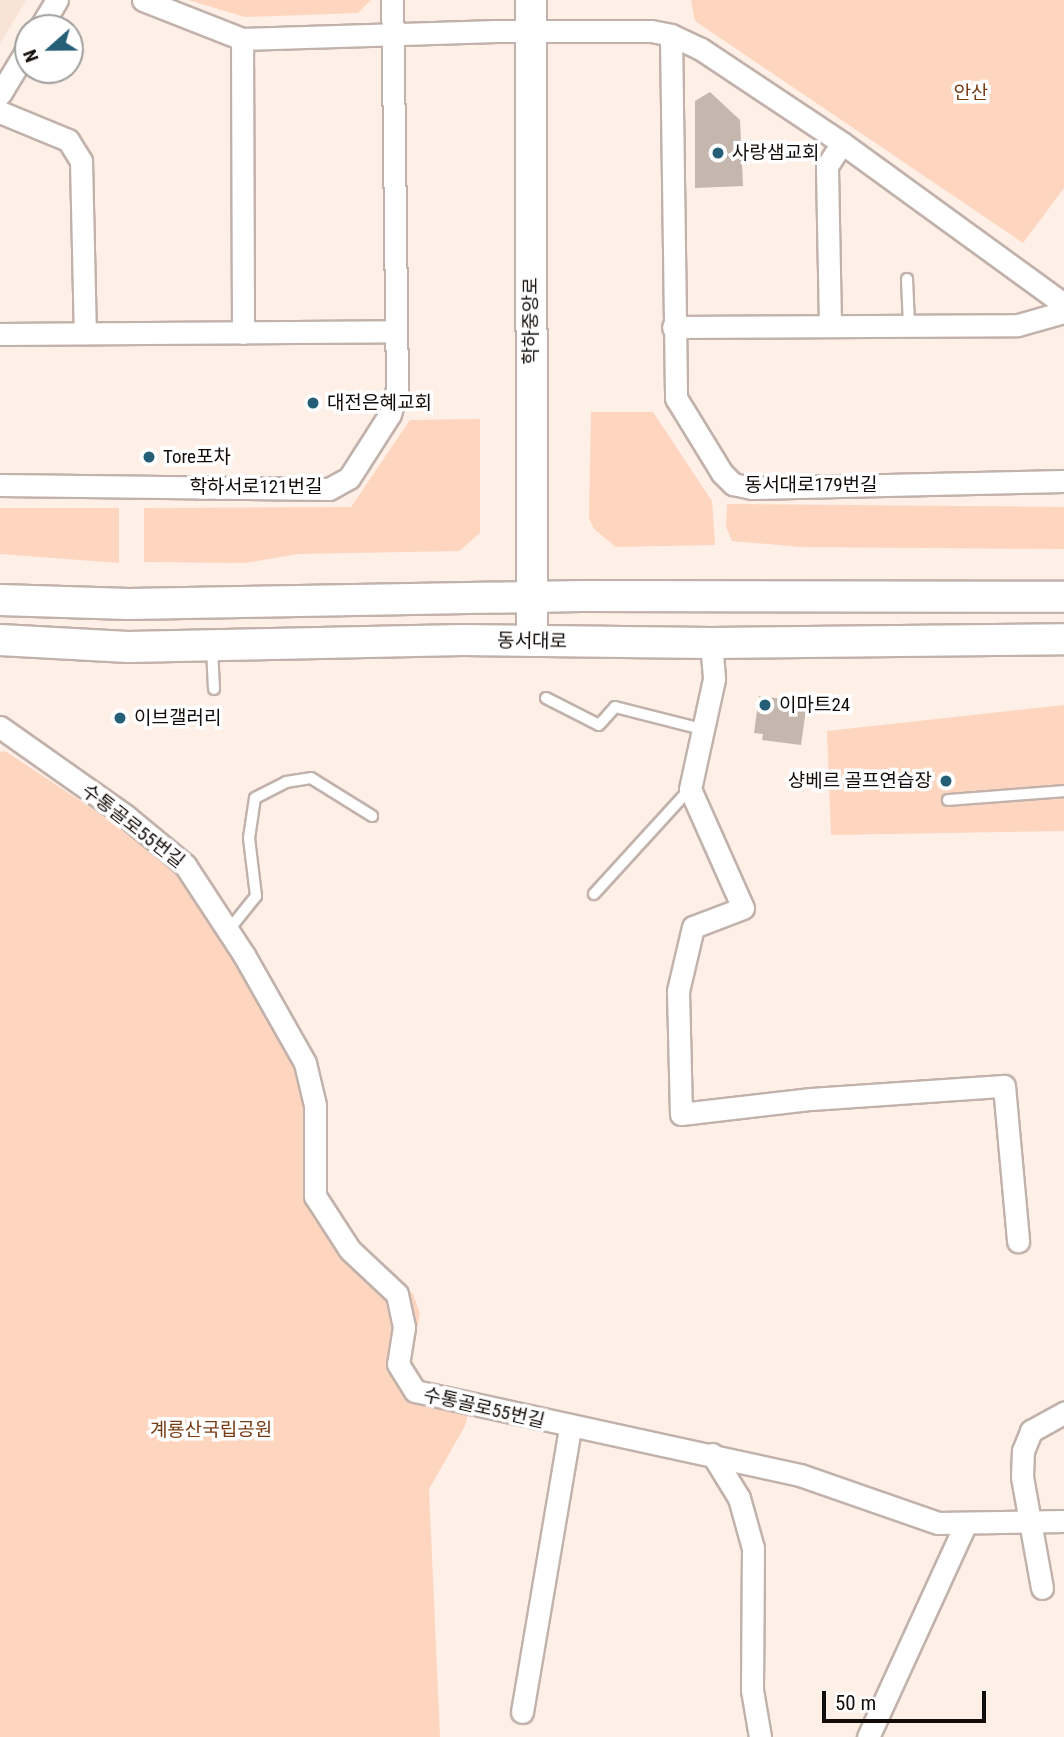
<!DOCTYPE html>
<meta charset="utf-8">
<style>
body{margin:0}
#map{position:relative;width:1064px;height:1737px;overflow:hidden;background:#feefe7;font-family:"Roboto Condensed","Noto Sans KR",sans-serif}
div>[style]{position:absolute}
.built>*{inset:0;background:#f9e2d6}
.green>*{inset:0;background:#fed5bf}
.building>*{inset:0;background:#c5b6ae}
.roads{filter:drop-shadow(2px 0 #c1b2ab) drop-shadow(-2px 0 #c1b2ab) drop-shadow(0 2px #c1b2ab) drop-shadow(0 -2px #c1b2ab)}
.lane>*{height:10px;margin:-5px;padding:0 5px;transform-origin:5px;border-radius:5px;background:#fff}
.street>*{height:21px;margin:-10.5px;padding:0 10.5px;transform-origin:10.5px;border-radius:10.5px;background:#fff}
.secondary>*{height:30px;margin:-15px;padding:0 15px;transform-origin:15px;border-radius:15px;background:#fff}
.dots>*{width:19px;height:19px;translate:-50% -50%;box-sizing:border-box;border:4px solid #fff;border-radius:50%}
span{translate:-50% -50%;white-space:nowrap;text-align:center;line-height:1.15;-webkit-text-stroke:7px #fff;paint-order:stroke}
.park-label{font-size:19px;color:#773c15}
.poi-label{font-size:19px;color:#120d0a}
.left{translate:0 -50%;text-align:left}
.right{translate:-100% -50%;text-align:right}
.street-label{font-size:19px;color:#120d0a}
.north{position:absolute;left:14px;top:14px;width:70px;height:70px;box-sizing:border-box;background:#fff;border:2px solid #a09e9d;border-radius:50%;rotate:249deg;font-size:19px;font-weight:700;line-height:28px;text-align:center;color:#120d0a}
.north::after{content:'';display:block;margin:auto;width:24px;height:32px;background:#255e77;clip-path:polygon(50% 0,100% 100%,50% 72%,0 100%)}
.scale{position:absolute;left:822px;top:1691px;width:164px;height:32px;box-sizing:border-box;border:4px solid #120d0a;border-top:0;padding-left:9px;font-size:21px;line-height:24px;white-space:nowrap;color:#120d0a;-webkit-text-stroke:5px #fff;paint-order:stroke}
</style>
<div id="map">
<div class="built">
<i style="clip-path:polygon(0 0,26px 0,0 44px)"></i>
</div>
<div class="green">
<i style="clip-path:polygon(188px 0,371px 0,358px 13px,245px 17px)"></i>
<i style="clip-path:polygon(691px 0,1064px 0,1064px 188px,1023px 243px,695px 21px)"></i>
<i style="clip-path:polygon(591px 412px,653px 412px,712px 501px,715px 545px,616px 547px,594px 529px,589px 518px)"></i>
<i style="clip-path:polygon(480px 419px,480px 533px,459px 551px,298px 554px,245px 563px,144px 562px,144px 508px,351px 507px,410px 420px)"></i>
<i style="clip-path:polygon(727px 504px,1064px 507px,1064px 549px,801px 547px,732px 541px,726px 527px)"></i>
<i style="clip-path:polygon(0 508px,119px 508px,119px 563px,0 554px)"></i>
<i style="clip-path:polygon(1064px 705px,1064px 831px,831px 835px,827px 731px)"></i>
<i style="clip-path:polygon(5px 751px,138px 839px,179px 872px,299px 1065px,309px 1109px,308px 1154px,340px 1218px,372px 1259px,413px 1294px,420px 1313px,412px 1360px,418px 1374px,431px 1389px,471px 1402px,465px 1426px,429px 1489px,440px 1737px,0 1737px,0 752px)"></i>
</div>
<div class="building">
<i style="clip-path:polygon(710px 92px,740px 120px,743px 186px,695px 188px,695px 101px)"></i>
<i style="clip-path:polygon(759px 696px,807px 702px,801px 745px,762px 740px,763px 734px,754px 733px)"></i>
</div>
<div class="roads">
<div class="lane">
<i style="left:907px;top:279px;width:46px;rotate:87.5deg"></i>
<i style="left:212px;top:648px;width:41px;rotate:87.2deg"></i>
<i style="left:546px;top:698px;width:59px;rotate:27deg"></i>
<i style="left:599px;top:725px;width:24px;rotate:-48deg"></i>
<i style="left:615px;top:707px;width:94px;rotate:14.2deg"></i>
<i style="left:948px;top:800px;width:116px;rotate:-4.4deg"></i>
<i style="left:594px;top:894px;width:142px;rotate:-47.6deg"></i>
<i style="left:228px;top:931px;width:45px;rotate:-51.3deg"></i>
<i style="left:256px;top:896px;width:58px;rotate:-96.9deg"></i>
<i style="left:249px;top:838px;width:40px;rotate:-81.5deg"></i>
<i style="left:255px;top:798px;width:35px;rotate:-27deg"></i>
<i style="left:286px;top:782px;width:25px;rotate:-9deg"></i>
<i style="left:311px;top:778px;width:72px;rotate:31.9deg"></i>
</div>
<div class="street">
<i style="left:143px;top:0;width:106px;rotate:21.5deg"></i>
<i style="left:242px;top:39px;width:255px;rotate:-1.8deg"></i>
<i style="left:497px;top:31px;width:154px"></i>
<i style="left:651px;top:31px;width:20px;rotate:11deg"></i>
<i style="left:671px;top:35px;width:33px;rotate:25deg"></i>
<i style="left:701px;top:49px;width:169px;rotate:33.7deg"></i>
<i style="left:842px;top:143px;width:274px;rotate:36deg"></i>
<i style="left:40px;top:28px;width:33px;rotate:-59deg"></i>
<i style="left:671px;top:35px;width:363px;rotate:89.2deg"></i>
<i style="left:676px;top:398px;width:88px;rotate:58.5deg"></i>
<i style="left:722px;top:473px;width:16px;rotate:45deg"></i>
<i style="left:733px;top:484px;width:19px;rotate:12deg"></i>
<i style="left:752px;top:488px;width:312px;rotate:-1.3deg"></i>
<i style="left:242px;top:39px;width:294px;rotate:89.8deg"></i>
<i style="left:0;top:94px;width:54px;rotate:-58.7deg"></i>
<i style="left:0;top:112px;width:74px;rotate:22.4deg"></i>
<i style="left:68px;top:140px;width:25px;rotate:58deg"></i>
<i style="left:81px;top:161px;width:172px;rotate:88.7deg"></i>
<i style="left:830px;top:325px;width:159px;rotate:-91.1deg"></i>
<i style="left:827px;top:166px;width:27px;rotate:-57deg"></i>
<i style="left:673px;top:327px;width:345px;rotate:-0.3deg"></i>
<i style="left:1018px;top:325px;width:48px;rotate:-15.8deg"></i>
<i style="left:0;top:334px;width:394px;rotate:-0.4deg"></i>
<i style="left:0;top:485px;width:329px;rotate:0.7deg"></i>
<i style="left:329px;top:489px;width:23px;rotate:-29deg"></i>
<i style="left:349px;top:478px;width:76px;rotate:-57.4deg"></i>
<i style="left:390px;top:414px;width:25px;rotate:-74deg"></i>
<i style="left:397px;top:390px;width:390px;rotate:-90.7deg"></i>
<i style="left:711px;top:643px;width:36px;rotate:85deg"></i>
<i style="left:714px;top:679px;width:113px;rotate:102.3deg"></i>
<i style="left:690px;top:789px;width:130px;rotate:66deg"></i>
<i style="left:743px;top:908px;width:53px;rotate:159.2deg"></i>
<i style="left:693px;top:927px;width:66px;rotate:103.2deg"></i>
<i style="left:678px;top:991px;width:123px;rotate:88.6deg"></i>
<i style="left:681px;top:1114px;width:131px;rotate:-6.6deg"></i>
<i style="left:811px;top:1099px;width:193px;rotate:-3.9deg"></i>
<i style="left:1004px;top:1086px;width:156px;rotate:84.8deg"></i>
<i style="left:0;top:727px;width:154px;rotate:35.2deg"></i>
<i style="left:126px;top:816px;width:77px;rotate:39.7deg"></i>
<i style="left:185px;top:865px;width:108px;rotate:56.8deg"></i>
<i style="left:244px;top:955px;width:124px;rotate:60.5deg"></i>
<i style="left:305px;top:1063px;width:43px;rotate:76.6deg"></i>
<i style="left:315px;top:1105px;width:91px;rotate:90deg"></i>
<i style="left:315px;top:1196px;width:64px;rotate:57.1deg"></i>
<i style="left:350px;top:1250px;width:64px;rotate:43.1deg"></i>
<i style="left:397px;top:1294px;width:34px;rotate:78deg"></i>
<i style="left:404px;top:1327px;width:37px;rotate:99deg"></i>
<i style="left:398px;top:1364px;width:32px;rotate:58deg"></i>
<i style="left:415px;top:1391px;width:394px;rotate:12.3deg"></i>
<i style="left:800px;top:1475px;width:146px;rotate:19.2deg"></i>
<i style="left:938px;top:1523px;width:126px;rotate:-0.9deg"></i>
<i style="left:712px;top:1454px;width:52px;rotate:58.5deg"></i>
<i style="left:739px;top:1498px;width:52px;rotate:74.4deg"></i>
<i style="left:753px;top:1548px;width:142px;rotate:90.4deg"></i>
<i style="left:752px;top:1690px;width:48px;rotate:80.3deg"></i>
<i style="left:1042px;top:1588px;width:113px;rotate:-100.2deg"></i>
<i style="left:1022px;top:1477px;width:26px;rotate:-88deg"></i>
<i style="left:1023px;top:1451px;width:22px;rotate:-68deg"></i>
<i style="left:1031px;top:1431px;width:38px;rotate:-29deg"></i>
<i style="left:522px;top:1712px;width:289px;rotate:-80.4deg"></i>
<i style="left:868px;top:1737px;width:233px;rotate:-65.4deg"></i>
</div>
<div class="secondary">
<i style="left:531px;top:0;width:641px;rotate:89.91deg"></i>
<i style="left:0;top:600px;width:129px;rotate:1.8deg"></i>
<i style="left:129px;top:604px;width:452px;rotate:-1deg"></i>
<i style="left:581px;top:596px;width:483px;rotate:0.1deg"></i>
<i style="left:0;top:640px;width:128px;rotate:3.1deg"></i>
<i style="left:128px;top:647px;width:335px;rotate:-1.2deg"></i>
<i style="left:463px;top:640px;width:248px;rotate:0.7deg"></i>
<i style="left:711px;top:643px;width:353px;rotate:-0.6deg"></i>
</div>
</div>
<div class="dots">
<i style="left:718px;top:153px;background:#255e77"></i>
<i style="left:313px;top:403px;background:#255e77"></i>
<i style="left:149px;top:457px;background:#255e77"></i>
<i style="left:765px;top:705px;background:#255e77"></i>
<i style="left:120px;top:718px;background:#255e77"></i>
<i style="left:946px;top:781px;background:#255e77"></i>
</div>
<div class="park-label">
<span style="left:971px;top:93px">안산</span>
<span style="left:211px;top:1430px">계룡산국립공원</span>
</div>
<div class="poi-label">
<span class="left" style="left:732px;top:153px">사랑샘교회</span>
<span class="left" style="left:327px;top:403px">대전은혜교회</span>
<span class="left" style="left:163px;top:457px">Tore포차</span>
<span class="left" style="left:779px;top:705px">이마트24</span>
<span class="left" style="left:134px;top:718px">이브갤러리</span>
<span class="right" style="left:932px;top:781px">샹베르 골프연습장</span>
</div>
<div class="street-label">
<span style="left:531px;top:321px;rotate:-90deg">학하중앙로</span>
<span style="left:811px;top:485px">동서대로179번길</span>
<span style="left:256px;top:487px">학하서로121번길</span>
<span style="left:532px;top:641px;rotate:1deg">동서대로</span>
<span style="left:133px;top:826px;rotate:38deg">수통골로55번길</span>
<span style="left:484px;top:1408px;rotate:13deg">수통골로55번길</span>
</div>
<div class="north">N</div>
<div class="scale">50 m</div>
</div>
